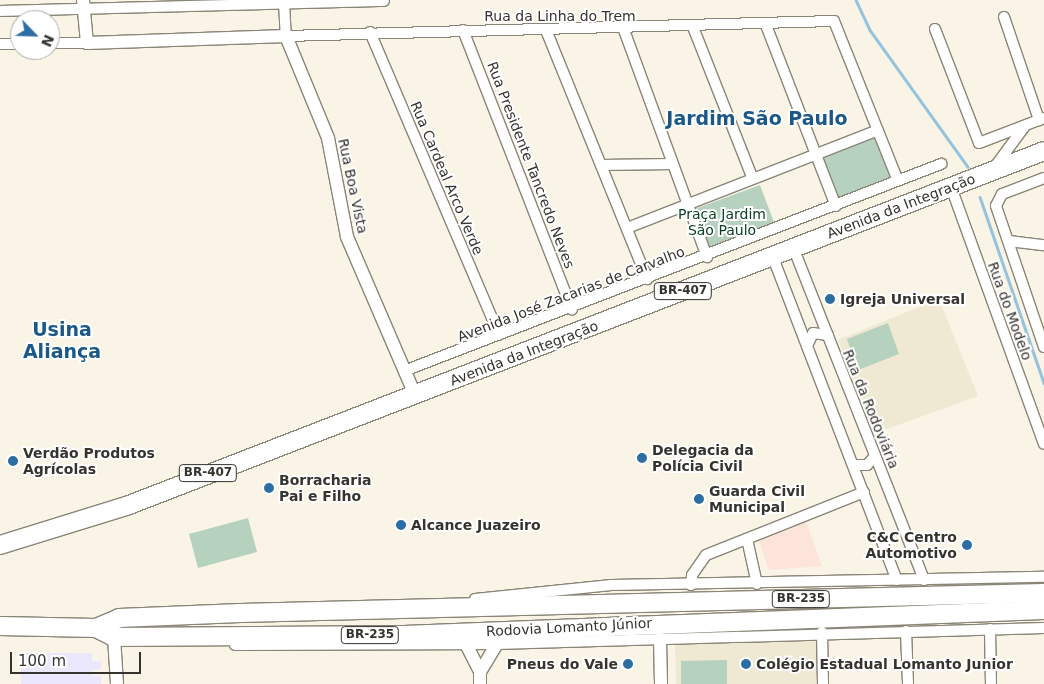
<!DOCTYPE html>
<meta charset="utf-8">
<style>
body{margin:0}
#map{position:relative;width:1044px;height:684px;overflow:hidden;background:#f9f4e5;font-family:"DejaVu Sans",sans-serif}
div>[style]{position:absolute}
.commercial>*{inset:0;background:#fce4da}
.built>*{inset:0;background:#efe8d2}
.medical>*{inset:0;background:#ebe7fd}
.green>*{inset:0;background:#b7d1bf}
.stream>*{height:2.5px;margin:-1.25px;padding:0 1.25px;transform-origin:1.25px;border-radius:1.25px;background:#95c2dd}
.roads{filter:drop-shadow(1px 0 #898577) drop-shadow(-1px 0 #898577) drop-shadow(0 1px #898577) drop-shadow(0 -1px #898577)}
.minor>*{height:10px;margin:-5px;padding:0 5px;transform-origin:5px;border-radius:5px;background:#fff}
.tertiary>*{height:12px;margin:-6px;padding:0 6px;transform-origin:6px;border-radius:6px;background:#fff}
.trunk>*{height:18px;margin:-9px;padding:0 9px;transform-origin:9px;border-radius:9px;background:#fff}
.dots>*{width:14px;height:14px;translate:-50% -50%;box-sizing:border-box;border:2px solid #fff;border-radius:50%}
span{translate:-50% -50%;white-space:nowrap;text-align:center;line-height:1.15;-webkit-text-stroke:4px #fff;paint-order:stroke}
.shield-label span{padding:1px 4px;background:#fff;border:1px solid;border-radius:4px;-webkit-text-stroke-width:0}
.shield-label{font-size:12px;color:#35332d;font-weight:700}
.street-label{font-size:14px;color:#35332d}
.park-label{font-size:14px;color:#0a4025}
.poi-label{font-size:14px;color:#35332d;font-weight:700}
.left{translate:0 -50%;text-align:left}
.right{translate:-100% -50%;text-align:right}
.district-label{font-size:19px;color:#1b5888;font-weight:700}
.north{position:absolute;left:10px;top:10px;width:50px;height:50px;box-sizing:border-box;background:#fff;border:1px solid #aeadab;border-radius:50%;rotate:114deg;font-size:14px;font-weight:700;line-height:20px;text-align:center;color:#35332d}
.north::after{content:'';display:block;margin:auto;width:18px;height:22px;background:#2c6ea4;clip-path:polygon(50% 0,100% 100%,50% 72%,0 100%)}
.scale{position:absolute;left:10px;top:652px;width:131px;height:22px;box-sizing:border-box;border:2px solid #35332d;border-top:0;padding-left:6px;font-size:15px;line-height:18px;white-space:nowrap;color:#35332d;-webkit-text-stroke:4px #fff;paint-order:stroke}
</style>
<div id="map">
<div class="commercial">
<i style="clip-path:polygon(806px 522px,822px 566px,769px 570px,759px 541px)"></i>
</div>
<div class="built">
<i style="clip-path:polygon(939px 299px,978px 396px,876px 433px,838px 340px)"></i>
<i style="clip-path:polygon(816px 639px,817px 684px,676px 684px,675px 643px)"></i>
</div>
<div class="medical">
<i style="clip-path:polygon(21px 653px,92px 653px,92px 661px,101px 661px,101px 669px,93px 670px,93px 676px,101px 676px,101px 684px,21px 684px)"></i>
</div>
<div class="green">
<i style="clip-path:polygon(876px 137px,891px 180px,837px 201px,821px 158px)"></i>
<i style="clip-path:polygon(760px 185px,775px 225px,708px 252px,692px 210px)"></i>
<i style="clip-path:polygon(888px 323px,899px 354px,858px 370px,847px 339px)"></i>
<i style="clip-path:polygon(248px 518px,257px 552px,198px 568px,189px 534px)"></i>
<i style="clip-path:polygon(727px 660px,727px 684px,681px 684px,681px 661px)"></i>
</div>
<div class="stream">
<i style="left:856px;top:0;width:33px;rotate:65deg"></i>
<i style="left:870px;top:30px;width:168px;rotate:54.4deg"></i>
<i style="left:980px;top:197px;width:197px;rotate:71deg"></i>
</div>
<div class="roads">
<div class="minor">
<i style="left:284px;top:2px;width:34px;rotate:87deg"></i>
<i style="left:286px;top:36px;width:548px;rotate:-1.57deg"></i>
<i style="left:834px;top:21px;width:172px;rotate:68.2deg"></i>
<i style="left:0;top:11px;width:384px;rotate:-1.5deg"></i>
<i style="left:1004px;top:17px;width:109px;rotate:71.2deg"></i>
<i style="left:766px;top:25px;width:194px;rotate:68.9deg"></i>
<i style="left:693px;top:27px;width:163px;rotate:68.5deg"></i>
<i style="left:935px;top:29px;width:122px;rotate:68.9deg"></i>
<i style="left:979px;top:143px;width:70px;rotate:-21deg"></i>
<i style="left:463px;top:30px;width:300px;rotate:68.7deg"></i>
<i style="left:546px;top:30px;width:269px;rotate:67.9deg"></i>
<i style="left:624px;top:30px;width:242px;rotate:69.9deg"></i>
<i style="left:370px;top:32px;width:329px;rotate:66.9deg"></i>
<i style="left:50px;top:43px;width:37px"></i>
<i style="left:0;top:44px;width:20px"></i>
<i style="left:601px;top:165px;width:72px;rotate:-0.8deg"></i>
<i style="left:994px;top:168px;width:52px;rotate:-53.6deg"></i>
<i style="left:1044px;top:178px;width:45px;rotate:159.1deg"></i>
<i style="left:1002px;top:194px;width:13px;rotate:117deg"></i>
<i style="left:996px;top:206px;width:149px;rotate:71.2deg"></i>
<i style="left:951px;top:187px;width:273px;rotate:70.1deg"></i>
<i style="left:627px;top:228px;width:269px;rotate:-21.3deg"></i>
<i style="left:1009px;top:241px;width:35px;rotate:7deg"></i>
<i style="left:793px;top:247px;width:358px;rotate:68.5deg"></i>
<i style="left:772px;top:255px;width:348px;rotate:69deg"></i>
<i style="left:807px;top:346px;width:14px;rotate:-65deg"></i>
<i style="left:813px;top:333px;width:15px;rotate:8deg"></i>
<i style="left:404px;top:371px;width:576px;rotate:-21.08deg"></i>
<i style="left:853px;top:465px;width:14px"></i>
<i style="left:867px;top:465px;width:12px;rotate:-48deg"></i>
<i style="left:747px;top:539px;width:46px;rotate:77.5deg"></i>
<i style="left:691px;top:585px;width:10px;rotate:-84deg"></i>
<i style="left:692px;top:575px;width:24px;rotate:-55deg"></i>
<i style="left:706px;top:555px;width:170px;rotate:-21.7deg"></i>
<i style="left:475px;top:599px;width:137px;rotate:-5.9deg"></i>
<i style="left:611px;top:585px;width:433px;rotate:-1.1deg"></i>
<i style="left:990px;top:629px;width:55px;rotate:89deg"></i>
<i style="left:906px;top:631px;width:53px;rotate:87.8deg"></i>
<i style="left:822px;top:632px;width:52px;rotate:88.9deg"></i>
<i style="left:235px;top:645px;width:262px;rotate:-0.2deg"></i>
<i style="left:497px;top:644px;width:547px;rotate:-1.68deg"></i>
</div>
<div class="tertiary">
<i style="left:83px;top:0;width:43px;rotate:84.7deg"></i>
<i style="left:87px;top:43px;width:199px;rotate:-2deg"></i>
<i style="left:286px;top:36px;width:110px;rotate:67.6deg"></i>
<i style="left:328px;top:138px;width:101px;rotate:79.1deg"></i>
<i style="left:347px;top:237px;width:172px;rotate:66.7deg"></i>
<i style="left:114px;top:637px;width:47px;rotate:86.3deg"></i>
<i style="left:660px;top:639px;width:45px;rotate:88.7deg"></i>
<i style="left:466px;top:644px;width:31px;rotate:63deg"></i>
<i style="left:480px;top:684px;width:12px;rotate:-90deg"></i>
<i style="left:480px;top:672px;width:33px;rotate:-59deg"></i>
</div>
<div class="trunk">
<i style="left:0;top:545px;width:135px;rotate:-17.2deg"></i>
<i style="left:129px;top:505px;width:981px;rotate:-21.15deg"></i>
<i style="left:0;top:626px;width:96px;rotate:1.2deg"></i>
<i style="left:96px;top:628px;width:25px;rotate:-23deg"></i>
<i style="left:119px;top:618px;width:121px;rotate:-2.4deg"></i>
<i style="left:240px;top:613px;width:804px;rotate:-1.42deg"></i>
<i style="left:96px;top:628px;width:20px;rotate:27deg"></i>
<i style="left:114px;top:637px;width:290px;rotate:-0.4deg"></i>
<i style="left:404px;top:635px;width:640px;rotate:-2.24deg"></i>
</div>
</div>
<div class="dots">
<i style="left:830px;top:299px;background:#2c6ea4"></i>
<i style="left:642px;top:458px;background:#2c6ea4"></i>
<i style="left:13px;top:461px;background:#2c6ea4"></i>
<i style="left:269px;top:488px;background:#2c6ea4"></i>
<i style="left:699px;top:499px;background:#2c6ea4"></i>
<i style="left:401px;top:525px;background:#2c6ea4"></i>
<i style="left:967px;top:545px;background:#2c6ea4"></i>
<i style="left:628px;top:664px;background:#2c6ea4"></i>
<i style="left:746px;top:664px;background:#2c6ea4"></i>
</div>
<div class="shield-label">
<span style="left:683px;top:291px">BR-407</span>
<span style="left:208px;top:473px">BR-407</span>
<span style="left:801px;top:599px">BR-235</span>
<span style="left:370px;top:635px">BR-235</span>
</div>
<div class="street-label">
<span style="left:560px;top:16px">Rua da Linha do Trem</span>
<span style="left:531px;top:165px;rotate:69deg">Rua Presidente Tancredo Neves</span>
<span style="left:447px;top:178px;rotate:67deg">Rua Cardeal Arco Verde</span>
<span style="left:353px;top:186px;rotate:78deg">Rua Boa Vista</span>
<span style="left:901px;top:206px;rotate:-21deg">Avenida da Integração</span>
<span style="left:571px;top:294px;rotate:-21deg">Avenida José Zacarias de Carvalho</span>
<span style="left:1010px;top:311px;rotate:70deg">Rua do Modelo</span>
<span style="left:524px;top:353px;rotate:-21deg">Avenida da Integração</span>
<span style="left:871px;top:409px;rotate:68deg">Rua da Rodoviária</span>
<span style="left:569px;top:627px;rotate:-3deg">Rodovia Lomanto Júnior</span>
</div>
<div class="park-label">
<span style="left:722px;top:222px">Praça Jardim<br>São Paulo</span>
</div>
<div class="poi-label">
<span class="left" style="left:840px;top:299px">Igreja Universal</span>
<span class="left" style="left:652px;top:458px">Delegacia da<br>Polícia Civil</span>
<span class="left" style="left:23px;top:461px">Verdão Produtos<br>Agrícolas</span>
<span class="left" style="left:279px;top:488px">Borracharia<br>Pai e Filho</span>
<span class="left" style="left:709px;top:499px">Guarda Civil<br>Municipal</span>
<span class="left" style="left:411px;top:525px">Alcance Juazeiro</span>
<span class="right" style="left:957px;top:545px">C&amp;C Centro<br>Automotivo</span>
<span class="right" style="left:618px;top:664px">Pneus do Vale</span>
<span class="left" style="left:756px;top:664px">Colégio Estadual Lomanto Junior</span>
</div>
<div class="district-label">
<span style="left:757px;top:119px">Jardim São Paulo</span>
<span style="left:62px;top:341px">Usina<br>Aliança</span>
</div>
<div class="north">N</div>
<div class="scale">100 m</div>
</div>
